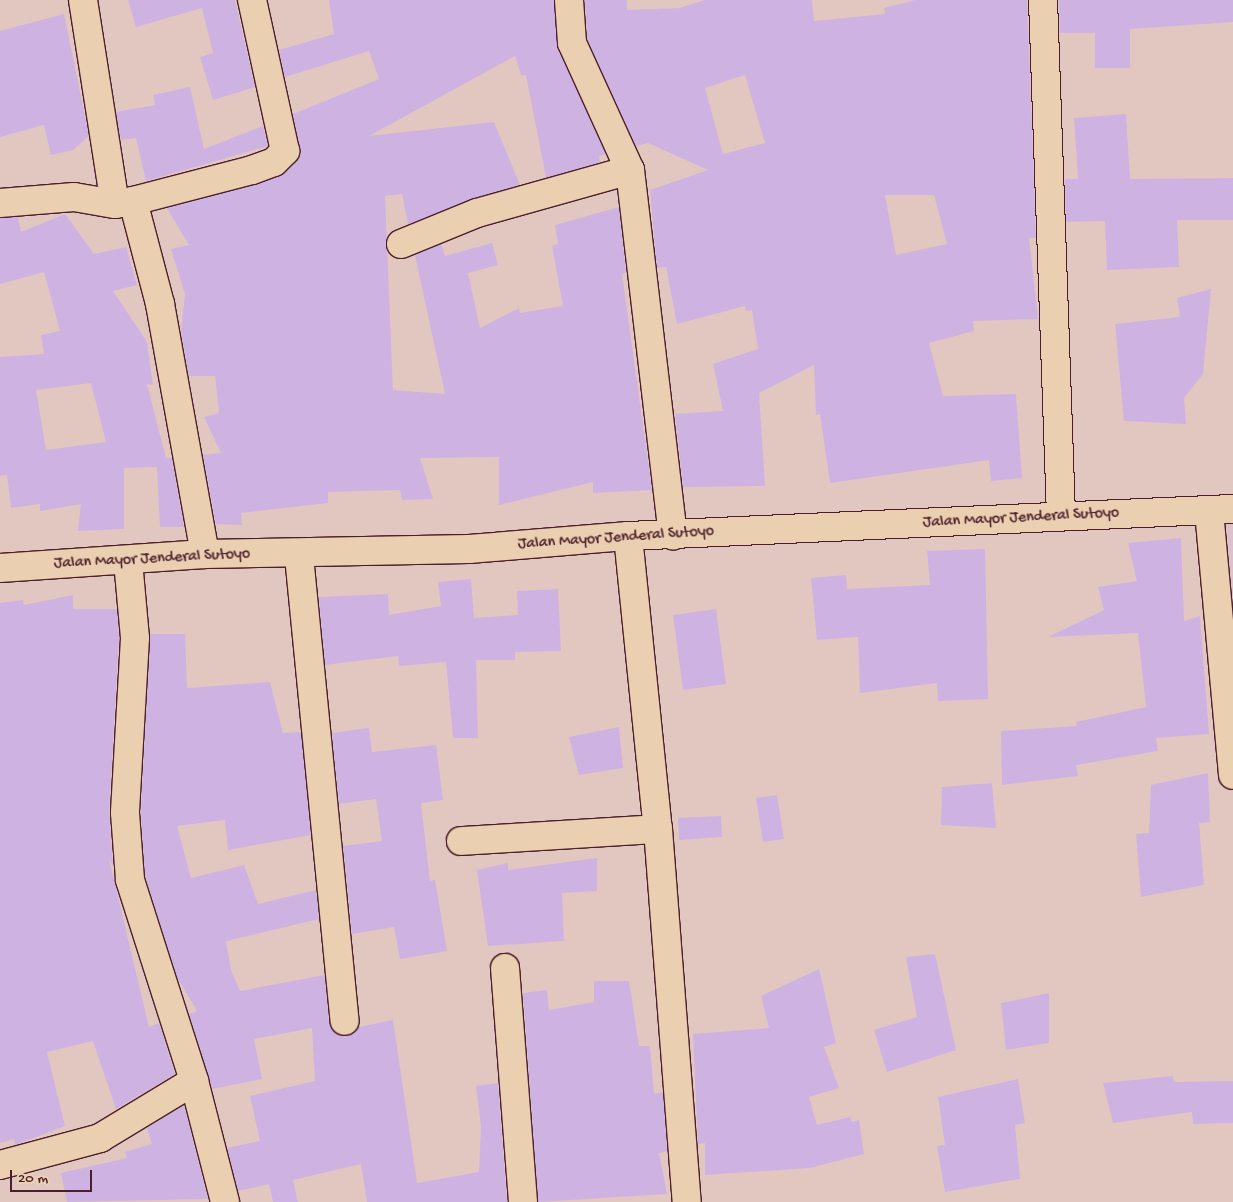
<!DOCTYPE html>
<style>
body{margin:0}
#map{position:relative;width:1233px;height:1202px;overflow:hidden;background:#e2c7c0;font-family:"Gochi Hand",sans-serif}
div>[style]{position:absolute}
.built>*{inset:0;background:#dcc1ca}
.building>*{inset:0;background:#ceb3e2}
.roads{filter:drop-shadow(1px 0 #4a1f2b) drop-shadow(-1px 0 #4a1f2b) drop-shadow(0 1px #4a1f2b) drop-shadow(0 -1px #4a1f2b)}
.minor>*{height:28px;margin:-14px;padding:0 14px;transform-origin:14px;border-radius:14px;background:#eacfb1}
.major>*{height:28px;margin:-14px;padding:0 14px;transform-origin:14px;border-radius:14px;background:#eacfb1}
span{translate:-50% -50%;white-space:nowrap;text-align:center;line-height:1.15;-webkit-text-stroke:5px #eacfb1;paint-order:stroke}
.street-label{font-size:16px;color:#4a1f2b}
.scale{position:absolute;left:10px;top:1170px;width:82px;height:22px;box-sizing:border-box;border:2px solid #4a1f2b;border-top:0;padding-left:6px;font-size:15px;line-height:18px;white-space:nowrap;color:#4a1f2b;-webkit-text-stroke:4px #eacfb1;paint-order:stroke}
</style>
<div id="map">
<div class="built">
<i style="clip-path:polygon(1233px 520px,1233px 730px,1213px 521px)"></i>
</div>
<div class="building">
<i style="clip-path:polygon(128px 0,235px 0,255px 87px,213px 100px,200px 57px,213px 53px,202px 8px,136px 27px)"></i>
<i style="clip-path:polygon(329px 0,554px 0,558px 49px,606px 154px,599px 156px,600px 162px,546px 178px,526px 75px,521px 75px,515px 56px,369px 136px,494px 122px,520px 185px,408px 224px,402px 194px,385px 196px,393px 390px,445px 394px,415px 255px,441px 244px,445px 256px,492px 243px,498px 265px,468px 273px,480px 328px,519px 308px,520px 313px,563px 306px,552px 246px,558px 244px,555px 225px,619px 207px,626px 273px,622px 274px,652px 490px,593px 493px,593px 482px,499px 505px,499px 457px,420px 458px,433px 499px,402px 500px,400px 490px,328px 492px,328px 503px,241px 513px,242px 525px,216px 524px,203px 455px,221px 453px,204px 417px,219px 413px,215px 376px,189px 376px,181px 331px,185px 294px,171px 249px,189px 245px,167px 208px,280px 176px,300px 155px,293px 114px,379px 79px,369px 51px,285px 77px,279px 50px,334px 34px)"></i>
<i style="clip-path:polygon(evenodd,585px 0,627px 0,627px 10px,679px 8px,705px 0,812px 0,814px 21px,885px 14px,884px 8px,915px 0,1027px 0,1036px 238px,1029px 238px,1038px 319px,973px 321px,974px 331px,929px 343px,943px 396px,1016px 394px,1022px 478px,991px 481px,989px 460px,830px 483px,820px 414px,816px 415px,814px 365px,759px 393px,765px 486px,683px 487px,675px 414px,723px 411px,713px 364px,758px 349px,752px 310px,746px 311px,745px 306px,677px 324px,666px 267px,657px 268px,650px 190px,708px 170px,648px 143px,636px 146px,587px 39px,585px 0,745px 75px,765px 143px,723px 154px,705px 88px,745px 75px,585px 0,885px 195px,934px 195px,947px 244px,896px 255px,885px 195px)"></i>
<i style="clip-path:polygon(1059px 0,1233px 0,1233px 22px,1130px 29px,1130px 68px,1095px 68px,1095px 33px,1060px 33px)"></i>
<i style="clip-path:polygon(64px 14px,89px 136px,73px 150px,51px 155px,44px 125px,0 137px,0 31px)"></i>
<i style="clip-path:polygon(190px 87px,204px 149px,263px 126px,268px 146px,146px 181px,136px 138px,121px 140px,116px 112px,155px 105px,153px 95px)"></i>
<i style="clip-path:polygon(1126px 114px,1130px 179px,1233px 178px,1233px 220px,1177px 220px,1179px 267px,1107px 270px,1105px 221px,1066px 222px,1065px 179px,1078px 179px,1074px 118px)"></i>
<i style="clip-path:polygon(evenodd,65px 214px,94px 254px,126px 247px,137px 285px,113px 291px,147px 342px,153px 385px,147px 384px,166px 458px,172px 458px,184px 527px,160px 527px,157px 467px,124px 468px,124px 529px,78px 531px,81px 504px,40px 511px,40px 504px,11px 508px,7px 475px,0 476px,0 357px,44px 354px,41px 335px,60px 331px,44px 272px,0 284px,0 218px,18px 217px,21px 232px,65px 214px,91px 383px,106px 442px,46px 450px,36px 390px,91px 383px)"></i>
<i style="clip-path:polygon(1211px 289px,1203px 374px,1184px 398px,1186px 424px,1124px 421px,1115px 324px,1180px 317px,1177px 298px)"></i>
<i style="clip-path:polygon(1181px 538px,1184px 621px,1200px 616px,1209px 734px,1156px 738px,1158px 751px,1076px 765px,1078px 776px,1002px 785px,1001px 731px,1077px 726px,1076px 722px,1146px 707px,1138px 633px,1048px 637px,1104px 610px,1098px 587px,1137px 581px,1128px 543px)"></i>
<i style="clip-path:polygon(985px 549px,988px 699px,938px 701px,937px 683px,860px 693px,858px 637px,817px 640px,811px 578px,846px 575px,847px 589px,930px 585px,927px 551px)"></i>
<i style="clip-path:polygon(471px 579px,474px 618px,518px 615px,517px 591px,558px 589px,561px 651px,515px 652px,515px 660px,476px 660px,478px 738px,453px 738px,446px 662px,399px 666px,398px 656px,325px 665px,319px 597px,388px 594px,389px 615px,441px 606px,438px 582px)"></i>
<i style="clip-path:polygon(73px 595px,73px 609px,117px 609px,119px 638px,109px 812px,113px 867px,109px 859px,149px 1027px,159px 1023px,175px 1074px,116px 1109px,93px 1041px,47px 1052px,65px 1126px,15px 1145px,14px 1139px,0 1143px,0 603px,23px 600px,24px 605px)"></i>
<i style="clip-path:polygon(716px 609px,726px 684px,683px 690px,673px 615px)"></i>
<i style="clip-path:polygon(150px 634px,185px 634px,187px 688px,270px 682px,283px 733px,301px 732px,311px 835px,228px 850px,225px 820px,177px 826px,191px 878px,244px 865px,258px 904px,316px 890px,319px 919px,226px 941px,231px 970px,240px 991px,325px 975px,329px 1023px,338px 1035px,347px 1036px,359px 1027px,393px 1020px,417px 1183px,479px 1172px,481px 1126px,476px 1086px,498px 1083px,507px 1202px,367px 1202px,361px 1164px,293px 1180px,298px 1202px,273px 1202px,269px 1184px,238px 1191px,227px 1148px,260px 1141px,250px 1096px,315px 1081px,312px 1028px,254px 1039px,262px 1079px,212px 1089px,189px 1014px,197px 1011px,177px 977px,145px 877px,141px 813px)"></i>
<i style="clip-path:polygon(619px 727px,623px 768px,579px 775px,569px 737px)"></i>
<i style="clip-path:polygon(369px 728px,372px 752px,436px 745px,443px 800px,421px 803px,430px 881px,435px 880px,447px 951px,400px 959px,394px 927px,352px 934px,343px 846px,382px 841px,376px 799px,339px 804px,332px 733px)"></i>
<i style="clip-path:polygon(1208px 773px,1210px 822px,1199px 823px,1204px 885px,1141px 897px,1136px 834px,1149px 833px,1151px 785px)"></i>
<i style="clip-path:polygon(992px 783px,996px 828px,941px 825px,942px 787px)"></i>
<i style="clip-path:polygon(777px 795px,784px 839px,763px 842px,756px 798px)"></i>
<i style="clip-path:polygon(721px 816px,722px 837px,679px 840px,678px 818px)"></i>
<i style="clip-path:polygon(597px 858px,597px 891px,562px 893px,564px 941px,488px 946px,477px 870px,508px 863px,508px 870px)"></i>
<i style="clip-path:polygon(935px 954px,956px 1050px,887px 1072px,874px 1030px,917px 1017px,906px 957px)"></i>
<i style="clip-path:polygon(819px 969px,836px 1043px,824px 1047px,839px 1088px,809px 1097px,817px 1125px,850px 1117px,852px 1122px,859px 1120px,864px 1154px,810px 1168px,705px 1175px,705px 1143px,698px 1144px,693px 1034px,769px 1028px,761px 996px)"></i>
<i style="clip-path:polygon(594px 981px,629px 981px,639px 1046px,650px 1046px,654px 1094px,663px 1092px,667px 1151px,659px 1153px,667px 1194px,538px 1202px,523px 993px,547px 990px,549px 1010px,594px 1002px)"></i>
<i style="clip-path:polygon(1049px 993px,1049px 1043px,1006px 1050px,1001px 1003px)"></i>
<i style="clip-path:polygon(1173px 1076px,1174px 1082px,1233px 1081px,1233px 1123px,1193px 1124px,1192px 1112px,1113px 1123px,1103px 1083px)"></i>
<i style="clip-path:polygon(1018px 1079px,1025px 1123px,1015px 1125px,1020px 1179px,945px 1192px,937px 1146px,945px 1145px,938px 1097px)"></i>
<i style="clip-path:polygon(184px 1105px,208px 1199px,67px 1202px,61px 1173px,127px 1158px,125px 1152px,152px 1144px,147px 1128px)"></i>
</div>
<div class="roads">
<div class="minor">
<i style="left:83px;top:0;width:206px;rotate:81.1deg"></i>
<i style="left:569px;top:0;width:43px;rotate:86deg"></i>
<i style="left:572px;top:43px;width:140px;rotate:65.5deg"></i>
<i style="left:630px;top:170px;width:368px;rotate:83.3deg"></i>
<i style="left:1043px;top:0;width:516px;rotate:88deg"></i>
<i style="left:133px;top:201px;width:123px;rotate:-14.6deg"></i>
<i style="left:252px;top:170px;width:23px;rotate:-20deg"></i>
<i style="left:274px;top:162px;width:16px;rotate:-45deg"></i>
<i style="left:285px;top:151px;width:155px;rotate:-102.3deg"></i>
<i style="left:0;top:203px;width:74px;rotate:-4.6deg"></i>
<i style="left:74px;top:197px;width:42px;rotate:9.7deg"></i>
<i style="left:115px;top:204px;width:18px;rotate:-9deg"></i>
<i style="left:133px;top:201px;width:106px;rotate:75.3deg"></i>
<i style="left:160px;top:304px;width:254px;rotate:79.8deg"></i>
<i style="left:401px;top:244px;width:82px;rotate:-22.2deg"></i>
<i style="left:477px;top:213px;width:159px;rotate:-15.7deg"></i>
<i style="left:1209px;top:511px;width:265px;rotate:84.8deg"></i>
<i style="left:628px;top:536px;width:295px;rotate:84.2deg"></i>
<i style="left:658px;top:829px;width:374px;rotate:85.6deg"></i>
<i style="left:299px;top:556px;width:467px;rotate:84.4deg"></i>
<i style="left:128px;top:561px;width:77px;rotate:84.8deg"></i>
<i style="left:135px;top:638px;width:175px;rotate:93.3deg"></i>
<i style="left:125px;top:813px;width:67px;rotate:85.7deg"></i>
<i style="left:130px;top:880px;width:211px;rotate:72.3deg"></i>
<i style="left:194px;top:1081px;width:125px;rotate:75.6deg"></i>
<i style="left:461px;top:841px;width:197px;rotate:-3.5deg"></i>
<i style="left:505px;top:968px;width:235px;rotate:85.6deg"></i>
<i style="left:0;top:1165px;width:104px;rotate:-15.1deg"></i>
<i style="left:100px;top:1138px;width:110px;rotate:-31.2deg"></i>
</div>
<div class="major">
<i style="left:0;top:568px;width:205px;rotate:-3.9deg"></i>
<i style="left:205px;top:554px;width:264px;rotate:-1.1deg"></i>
<i style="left:469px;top:549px;width:160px;rotate:-4.7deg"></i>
<i style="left:628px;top:536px;width:606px;rotate:-2.56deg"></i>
</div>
</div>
<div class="street-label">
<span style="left:1021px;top:519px;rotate:-3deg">Jalan Mayor Jenderal Sutoyo</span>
<span style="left:616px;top:539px;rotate:-4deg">Jalan Mayor Jenderal Sutoyo</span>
<span style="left:152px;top:560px;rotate:-3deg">Jalan Mayor Jenderal Sutoyo</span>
</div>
<div class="scale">20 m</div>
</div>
